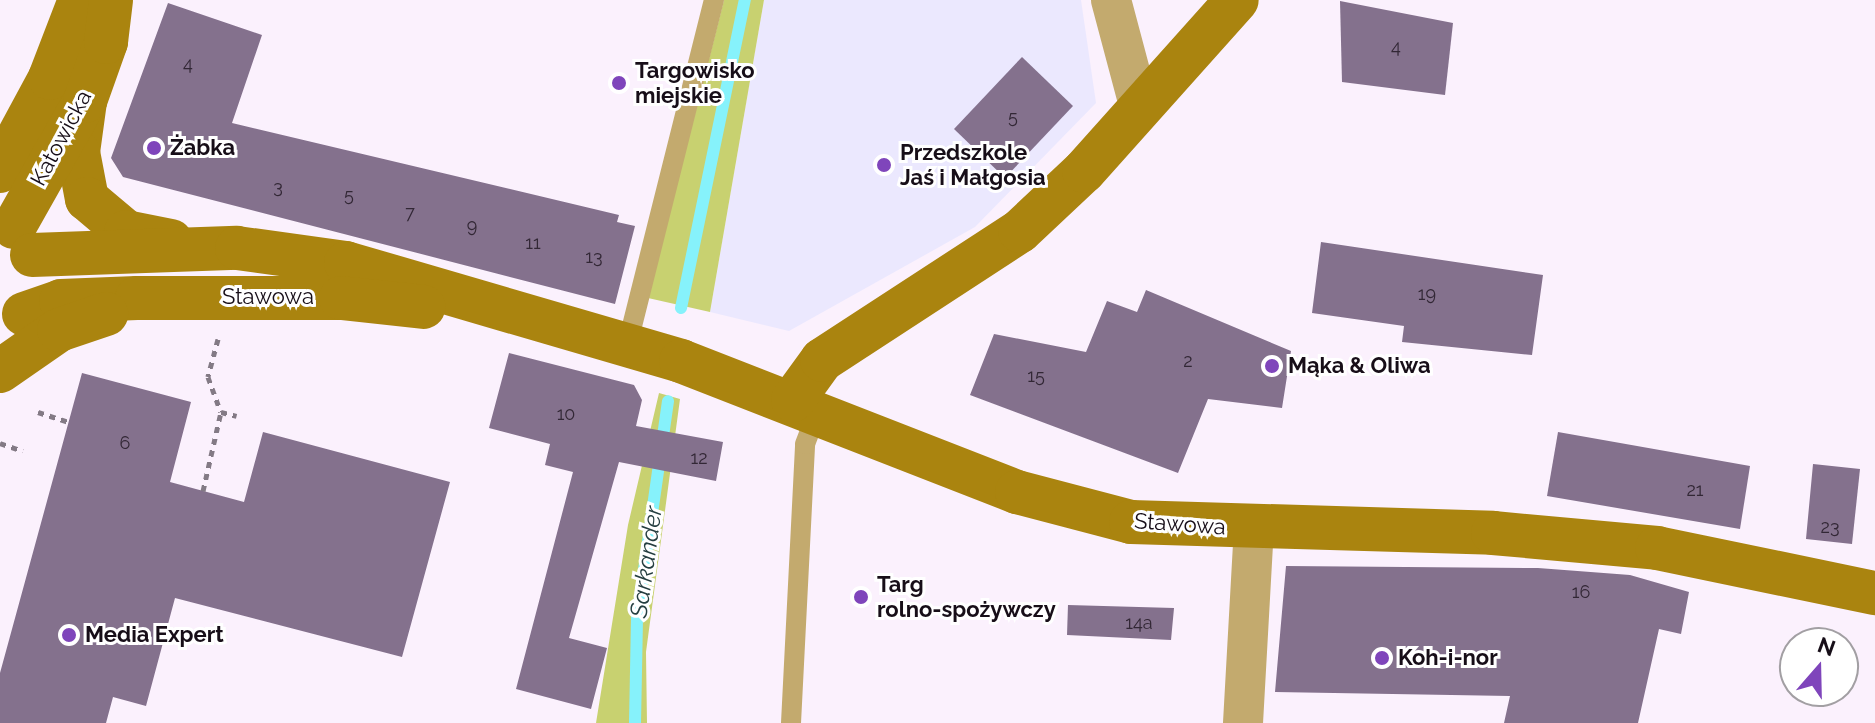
<!DOCTYPE html>
<meta charset="utf-8">
<style>
body{margin:0}
#map{position:relative;width:1875px;height:723px;overflow:hidden;background:#fbf1fd;font-family:Raleway,sans-serif}
div>[style]{position:absolute}
.education>*{inset:0;background:#ebe8fe}
.green>*{inset:0;background:#c8d170}
.stream>*{height:12px;margin:-6px;padding:0 6px;transform-origin:6px;border-radius:6px;background:#86f2fb}
.building>*{inset:0;background:#84718d}
.path>*{height:5px;margin-top:-2.5px;transform-origin:0;background:repeating-linear-gradient(90deg,#837a85 0 6px,transparent 0 12px)}
.lane>*{height:20px;margin:-10px;padding:0 10px;transform-origin:10px;border-radius:10px;background:#c3aa6e}
.street>*{height:40px;margin:-20px;padding:0 20px;transform-origin:20px;border-radius:20px;background:#c3aa6e}
.secondary>*{height:44px;margin:-22px;padding:0 22px;transform-origin:22px;border-radius:22px;background:#aa840f}
.dots>*{width:22px;height:22px;translate:-50% -50%;box-sizing:border-box;border:4px solid #fff;border-radius:50%}
span{translate:-50% -50%;white-space:nowrap;text-align:center;line-height:1.15;-webkit-text-stroke:6px #fff;paint-order:stroke}
.number-label{font-size:18px;color:#322735}
.number-label span{-webkit-text-stroke-width:0}
.poi-label{font-size:22px;color:#170e18;font-weight:700}
.left{translate:0 -50%;text-align:left}
.street-label{font-size:22px;color:#170e18}
.water-label{font-size:24px;color:#253e40;font-style:italic}
.north{position:absolute;left:1779px;top:627px;width:80px;height:80px;box-sizing:border-box;background:#fff;border:2px solid #a29fa3;border-radius:50%;rotate:20deg;font-size:22px;font-weight:700;line-height:32px;text-align:center;color:#170e18}
.north::after{content:'';display:block;margin:auto;width:28px;height:36px;background:#7f45bb;clip-path:polygon(50% 0,100% 100%,50% 72%,0 100%)}
</style>
<div id="map">
<div class="education">
<i style="clip-path:polygon(764px 0,1081px 0,1096px 103px,975px 227px,789px 331px,710px 312px)"></i>
</div>
<div class="green">
<i style="clip-path:polygon(724px 0,764px 0,710px 312px,648px 298px)"></i>
<i style="clip-path:polygon(659px 393px,680px 399px,646px 652px,647px 723px,596px 723px,628px 525px)"></i>
</div>
<div class="stream">
<i style="left:681px;top:308px;width:315px;rotate:-78.3deg"></i>
<i style="left:635px;top:723px;width:104px;rotate:-88.9deg"></i>
<i style="left:637px;top:619px;width:220px;rotate:-81.9deg"></i>
</div>
<div class="building">
<i style="clip-path:polygon(1340px 1px,1453px 23px,1445px 95px,1342px 82px)"></i>
<i style="clip-path:polygon(168px 3px,262px 35px,232px 123px,619px 215px,617px 222px,635px 226px,615px 304px,123px 177px,111px 158px)"></i>
<i style="clip-path:polygon(1022px 57px,1073px 106px,1005px 178px,954px 129px)"></i>
<i style="clip-path:polygon(1321px 242px,1543px 275px,1532px 355px,1402px 342px,1404px 326px,1312px 313px)"></i>
<i style="clip-path:polygon(1146px 290px,1291px 351px,1282px 408px,1208px 399px,1178px 473px,970px 395px,994px 334px,1086px 352px,1107px 301px,1137px 312px)"></i>
<i style="clip-path:polygon(509px 353px,634px 385px,642px 400px,636px 426px,723px 442px,716px 481px,619px 462px,569px 638px,607px 648px,591px 709px,516px 689px,573px 472px,545px 465px,550px 444px,489px 428px)"></i>
<i style="clip-path:polygon(82px 373px,191px 402px,170px 482px,244px 502px,263px 432px,450px 482px,402px 657px,175px 598px,146px 706px,113px 697px,106px 723px,0 723px,0 673px)"></i>
<i style="clip-path:polygon(1558px 432px,1750px 466px,1740px 529px,1547px 496px)"></i>
<i style="clip-path:polygon(1813px 464px,1860px 469px,1852px 544px,1806px 539px)"></i>
<i style="clip-path:polygon(1286px 566px,1538px 568px,1630px 575px,1689px 592px,1681px 634px,1659px 629px,1638px 723px,1504px 723px,1510px 696px,1275px 692px)"></i>
<i style="clip-path:polygon(1068px 605px,1174px 608px,1171px 640px,1067px 635px)"></i>
</div>
<div class="path">
<i style="left:218px;top:339px;width:39px;rotate:105deg"></i>
<i style="left:208px;top:377px;width:37px;rotate:70deg"></i>
<i style="left:221px;top:412px;width:16px;rotate:14deg"></i>
<i style="left:38px;top:412px;width:32px;rotate:18deg"></i>
<i style="left:0;top:443px;width:24px;rotate:19deg"></i>
<i style="left:203px;top:491px;width:81px;rotate:-77.2deg"></i>
</div>
<div class="lane">
<i style="left:627px;top:346px;width:357px;rotate:-75.9deg"></i>
<i style="left:791px;top:723px;width:279px;rotate:-87.1deg"></i>
<i style="left:805px;top:444px;width:36px;rotate:-69deg"></i>
</div>
<div class="street">
<i style="left:1111px;top:0;width:109px;rotate:75.1deg"></i>
<i style="left:1243px;top:723px;width:194px;rotate:-86.8deg"></i>
</div>
<div class="secondary">
<i style="left:85px;top:101px;width:51px;rotate:97.8deg"></i>
<i style="left:78px;top:152px;width:48px;rotate:79.2deg"></i>
<i style="left:87px;top:199px;width:51px;rotate:40.2deg"></i>
<i style="left:126px;top:232px;width:46px;rotate:11.3deg"></i>
<i style="left:0;top:171px;width:106px;rotate:-61.7deg"></i>
<i style="left:50px;top:78px;width:84px;rotate:-69deg"></i>
<i style="left:14px;top:227px;width:145px;rotate:-60.6deg"></i>
<i style="left:85px;top:101px;width:63px;rotate:-70.4deg"></i>
<i style="left:106px;top:42px;width:42px;rotate:-83.2deg"></i>
<i style="left:32px;top:255px;width:205px;rotate:-2deg"></i>
<i style="left:237px;top:248px;width:110px;rotate:7.8deg"></i>
<i style="left:346px;top:263px;width:349px;rotate:16.3deg"></i>
<i style="left:681px;top:361px;width:361px;rotate:21.3deg"></i>
<i style="left:1017px;top:492px;width:118px;rotate:14.7deg"></i>
<i style="left:1131px;top:522px;width:362px;rotate:1.7deg"></i>
<i style="left:1493px;top:533px;width:165px;rotate:5.2deg"></i>
<i style="left:1657px;top:548px;width:223px;rotate:11.7deg"></i>
<i style="left:24px;top:314px;width:39px;rotate:-19deg"></i>
<i style="left:61px;top:301px;width:76px;rotate:-2.3deg"></i>
<i style="left:137px;top:298px;width:204px"></i>
<i style="left:341px;top:298px;width:83px;rotate:6.2deg"></i>
<i style="left:0;top:371px;width:72px;rotate:-34.8deg"></i>
<i style="left:59px;top:330px;width:50px;rotate:-18.8deg"></i>
<i style="left:793px;top:400px;width:49px;rotate:-54.1deg"></i>
<i style="left:822px;top:360px;width:236px;rotate:-33.1deg"></i>
<i style="left:1020px;top:231px;width:88px;rotate:-43.2deg"></i>
<i style="left:1084px;top:171px;width:229px;rotate:-48.2deg"></i>
</div>
<div class="dots">
<i style="left:619px;top:83px;background:#7f45bb"></i>
<i style="left:154px;top:148px;background:#7f45bb"></i>
<i style="left:884px;top:165px;background:#7f45bb"></i>
<i style="left:1272px;top:366px;background:#7f45bb"></i>
<i style="left:861px;top:597px;background:#7f45bb"></i>
<i style="left:69px;top:635px;background:#7f45bb"></i>
<i style="left:1382px;top:658px;background:#7f45bb"></i>
</div>
<div class="number-label">
<span style="left:1396px;top:47px">4</span>
<span style="left:188px;top:64px">4</span>
<span style="left:1013px;top:117px">5</span>
<span style="left:278px;top:187px">3</span>
<span style="left:349px;top:195px">5</span>
<span style="left:410px;top:213px">7</span>
<span style="left:472px;top:226px">9</span>
<span style="left:533px;top:243px">11</span>
<span style="left:594px;top:257px">13</span>
<span style="left:1427px;top:294px">19</span>
<span style="left:1188px;top:361px">2</span>
<span style="left:1036px;top:376px">15</span>
<span style="left:566px;top:414px">10</span>
<span style="left:125px;top:443px">6</span>
<span style="left:699px;top:458px">12</span>
<span style="left:1695px;top:490px">21</span>
<span style="left:1830px;top:527px">23</span>
<span style="left:1581px;top:592px">16</span>
<span style="left:1139px;top:623px">14a</span>
</div>
<div class="poi-label">
<span class="left" style="left:635px;top:83px">Targowisko<br>miejskie</span>
<span class="left" style="left:170px;top:148px">Żabka</span>
<span class="left" style="left:900px;top:165px">Przedszkole<br>Jaś i Małgosia</span>
<span class="left" style="left:1288px;top:366px">Mąka &amp; Oliwa</span>
<span class="left" style="left:877px;top:597px">Targ<br>rolno-spożywczy</span>
<span class="left" style="left:85px;top:635px">Media Expert</span>
<span class="left" style="left:1398px;top:658px">Koh-i-nor</span>
</div>
<div class="street-label">
<span style="left:61px;top:138px;rotate:-62deg">Katowicka</span>
<span style="left:268px;top:297px">Stawowa</span>
<span style="left:1180px;top:524px;rotate:4deg">Stawowa</span>
</div>
<div class="water-label">
<span style="left:646px;top:562px;rotate:-82deg">Sarkander</span>
</div>
<div class="north">N</div>
</div>
